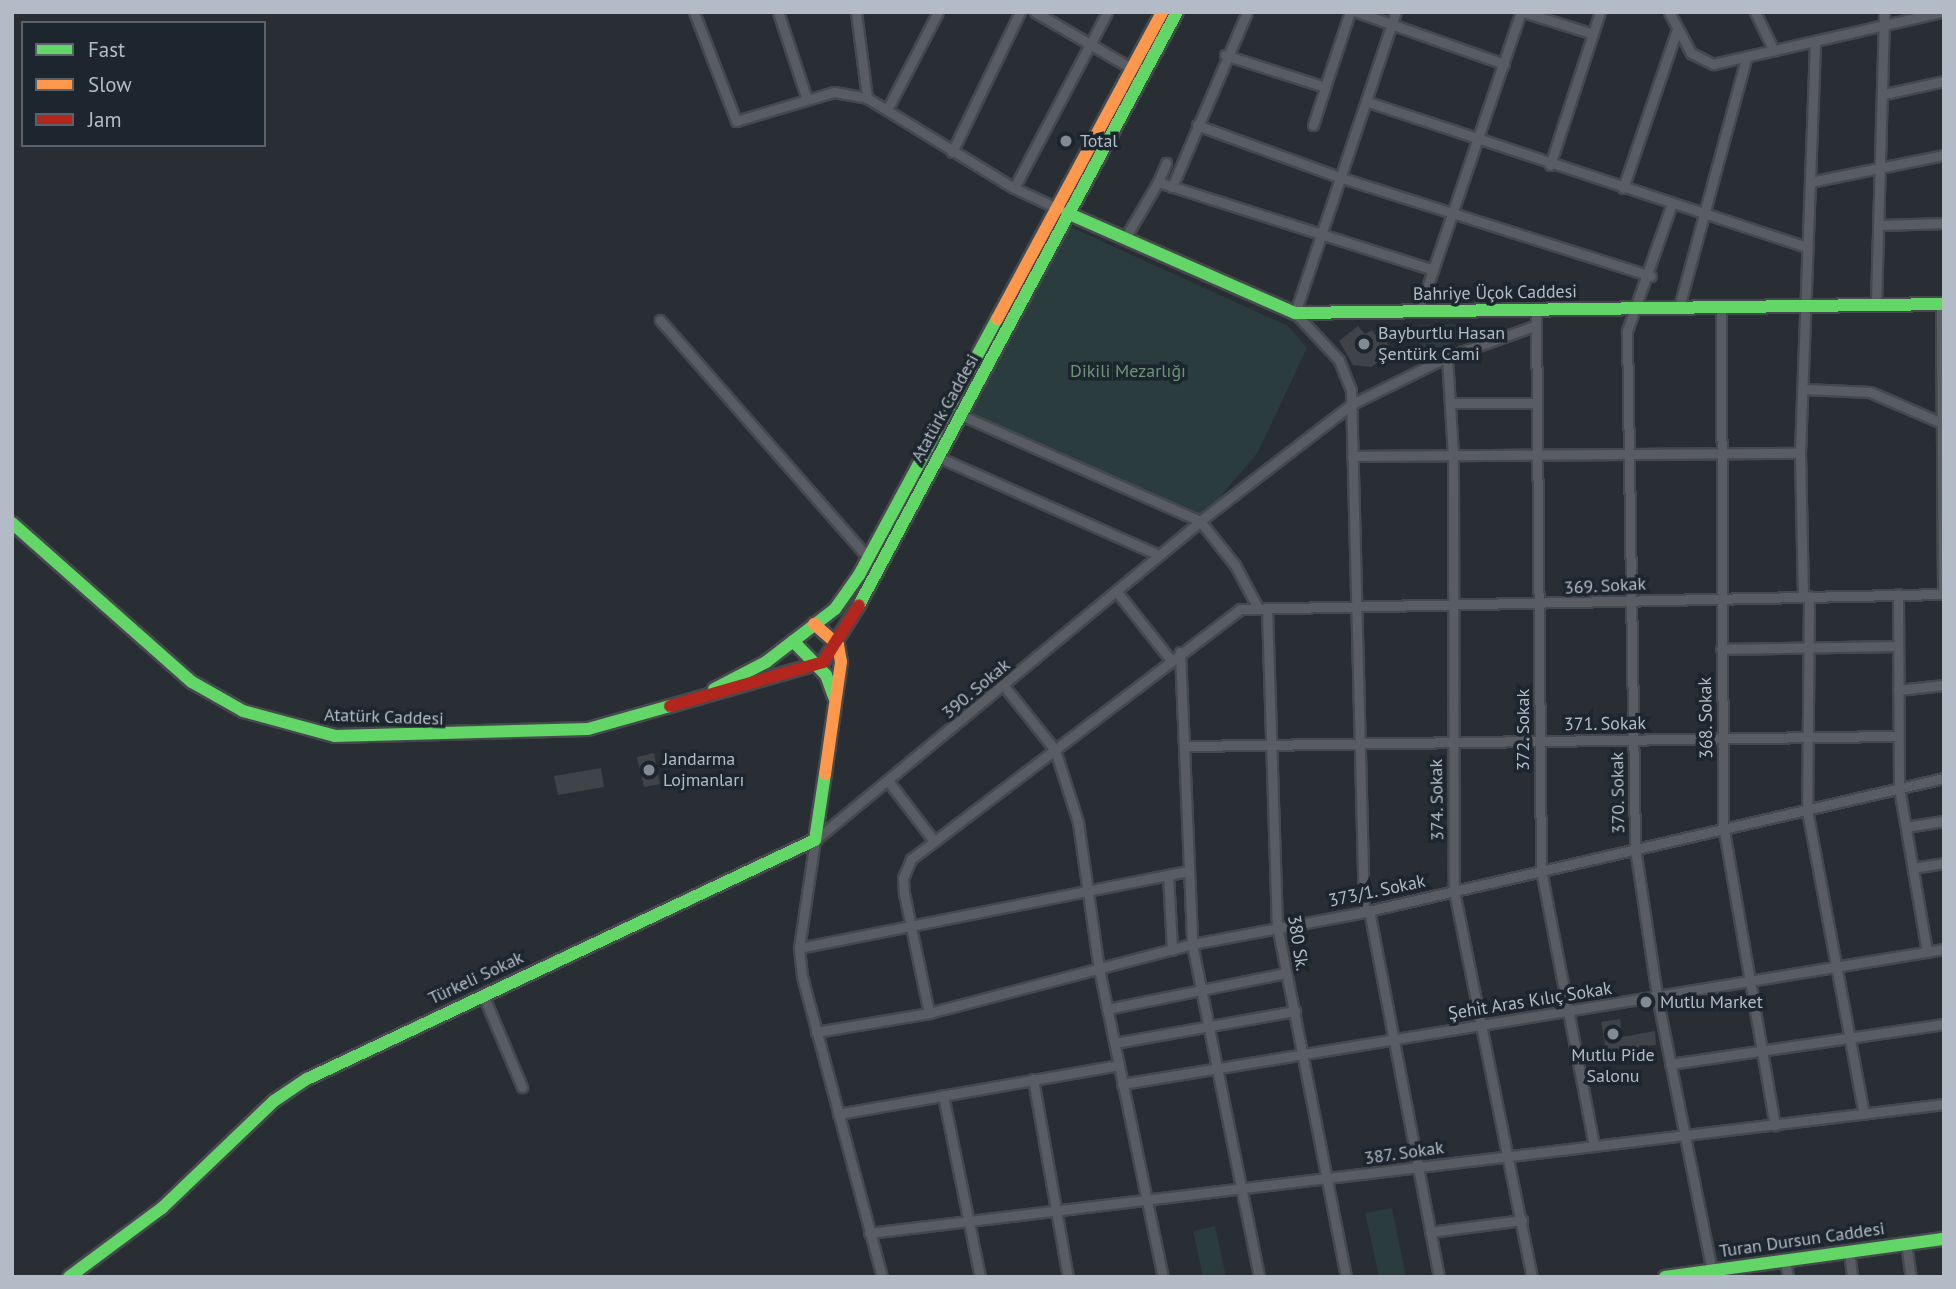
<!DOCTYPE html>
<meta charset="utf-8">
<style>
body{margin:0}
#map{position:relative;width:1956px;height:1289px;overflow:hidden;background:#292e34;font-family:"PT Sans",sans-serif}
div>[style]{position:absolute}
.green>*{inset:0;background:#2a3c3d}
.building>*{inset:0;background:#404449}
.roads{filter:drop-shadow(2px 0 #45494d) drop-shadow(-2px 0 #45494d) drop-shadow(0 2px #45494d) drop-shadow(0 -2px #45494d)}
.street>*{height:9px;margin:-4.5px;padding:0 4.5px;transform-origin:4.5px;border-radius:4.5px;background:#595d63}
.fast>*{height:12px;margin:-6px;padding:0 6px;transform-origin:6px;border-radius:6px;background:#63d668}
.slow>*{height:12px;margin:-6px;padding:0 6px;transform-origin:6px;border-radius:6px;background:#ff974d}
.jam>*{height:12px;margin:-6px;padding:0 6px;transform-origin:6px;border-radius:6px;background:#b3261e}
.dots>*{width:19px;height:19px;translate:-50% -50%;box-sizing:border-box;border:4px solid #1d252f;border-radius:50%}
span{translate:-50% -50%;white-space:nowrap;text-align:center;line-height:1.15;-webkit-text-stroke:7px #1d252f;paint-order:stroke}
.poi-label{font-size:18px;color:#b3bbc6}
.left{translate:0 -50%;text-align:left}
.street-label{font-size:18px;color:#b3bbc6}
.park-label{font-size:18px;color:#6c9575}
.frame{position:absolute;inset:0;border:14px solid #b3bbc6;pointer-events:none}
.legend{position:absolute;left:21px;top:21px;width:245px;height:126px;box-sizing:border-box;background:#1d252f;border:2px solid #59616b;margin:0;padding:9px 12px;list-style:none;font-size:21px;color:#b3bbc6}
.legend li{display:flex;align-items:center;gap:14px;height:35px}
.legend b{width:35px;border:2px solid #59616b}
</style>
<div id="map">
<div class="green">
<i style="clip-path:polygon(1066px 225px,1288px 326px,1307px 348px,1258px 452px,1200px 521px,968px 418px)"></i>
<i style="clip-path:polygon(1466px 324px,1474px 333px,1424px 356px,1417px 325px)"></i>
<i style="clip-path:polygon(1392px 1208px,1406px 1277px,1379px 1277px,1365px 1213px)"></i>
<i style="clip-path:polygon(1215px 1226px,1226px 1277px,1203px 1277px,1193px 1231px)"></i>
</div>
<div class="building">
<i style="clip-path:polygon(1358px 326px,1365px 334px,1372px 330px,1378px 338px,1384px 336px,1389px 347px,1386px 357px,1371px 367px,1353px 365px,1339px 341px)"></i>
<i style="clip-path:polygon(654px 753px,660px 784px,644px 787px,637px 757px)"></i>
<i style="clip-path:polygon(601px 768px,604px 787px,558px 795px,554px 776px)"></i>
<i style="clip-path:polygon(1620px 1019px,1622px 1037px,1655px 1031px,1656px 1045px,1606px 1051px,1601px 1022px)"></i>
</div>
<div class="roads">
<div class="street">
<i style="left:694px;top:12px;width:117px;rotate:68.9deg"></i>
<i style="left:736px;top:121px;width:102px;rotate:-16.5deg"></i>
<i style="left:834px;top:92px;width:34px;rotate:10deg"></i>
<i style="left:867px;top:98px;width:172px;rotate:31.5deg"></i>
<i style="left:1014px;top:188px;width:50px;rotate:25deg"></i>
<i style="left:778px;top:12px;width:92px;rotate:71.6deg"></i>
<i style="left:856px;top:12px;width:87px;rotate:82.7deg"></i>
<i style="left:1035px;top:12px;width:111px;rotate:30.3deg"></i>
<i style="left:1357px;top:12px;width:156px;rotate:19.5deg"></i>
<i style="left:1523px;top:12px;width:73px;rotate:17.4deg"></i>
<i style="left:1669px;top:12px;width:47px;rotate:61.8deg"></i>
<i style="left:1691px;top:53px;width:25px;rotate:27deg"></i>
<i style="left:1713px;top:64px;width:235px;rotate:-12.8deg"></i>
<i style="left:1755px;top:12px;width:43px;rotate:64deg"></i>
<i style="left:1225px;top:55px;width:105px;rotate:17.7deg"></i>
<i style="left:1325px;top:87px;width:79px;rotate:-71.6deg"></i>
<i style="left:1885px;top:94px;width:60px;rotate:-12.4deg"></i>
<i style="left:1368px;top:102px;width:462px;rotate:18.3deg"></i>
<i style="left:887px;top:110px;width:110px;rotate:-62.5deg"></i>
<i style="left:1197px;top:125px;width:154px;rotate:20.1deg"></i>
<i style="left:1342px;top:178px;width:324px;rotate:17.6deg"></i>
<i style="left:1313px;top:125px;width:40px;rotate:-72deg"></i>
<i style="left:952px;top:152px;width:156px;rotate:-64.1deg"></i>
<i style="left:1550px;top:165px;width:161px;rotate:-71.9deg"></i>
<i style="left:1158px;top:182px;width:21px;rotate:-67deg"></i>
<i style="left:1810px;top:182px;width:137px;rotate:-11.4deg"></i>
<i style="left:1172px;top:187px;width:190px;rotate:-66.8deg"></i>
<i style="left:1014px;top:188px;width:199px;rotate:-62.1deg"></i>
<i style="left:1623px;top:188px;width:168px;rotate:-71.2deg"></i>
<i style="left:1671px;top:206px;width:133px;rotate:109.4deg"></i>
<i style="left:1627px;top:331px;width:517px;rotate:89.11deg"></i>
<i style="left:1635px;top:848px;width:150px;rotate:81.5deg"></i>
<i style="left:1657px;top:996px;width:287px;rotate:78.7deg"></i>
<i style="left:1881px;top:225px;width:63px;rotate:-1.8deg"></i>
<i style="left:1125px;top:238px;width:65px;rotate:-59.5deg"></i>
<i style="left:1158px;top:182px;width:289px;rotate:17.7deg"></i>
<i style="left:1876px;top:303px;width:291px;rotate:-88.4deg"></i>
<i style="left:1941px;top:304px;width:290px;rotate:89.6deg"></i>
<i style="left:1721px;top:306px;width:519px;rotate:89.78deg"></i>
<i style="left:1723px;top:825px;width:305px;rotate:80.2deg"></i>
<i style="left:1679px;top:307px;width:257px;rotate:-74.9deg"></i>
<i style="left:1536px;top:310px;width:560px;rotate:89.49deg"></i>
<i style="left:1541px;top:870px;width:280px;rotate:79.1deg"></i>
<i style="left:1419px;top:311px;width:316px;rotate:-71.2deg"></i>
<i style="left:660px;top:320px;width:317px;rotate:48.8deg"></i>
<i style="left:1447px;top:357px;width:98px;rotate:86.5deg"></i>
<i style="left:1453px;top:455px;width:436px;rotate:89.9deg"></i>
<i style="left:1454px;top:891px;width:394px;rotate:78.6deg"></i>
<i style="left:1804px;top:389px;width:66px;rotate:2.6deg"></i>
<i style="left:1870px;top:392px;width:81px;rotate:23.4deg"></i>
<i style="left:1451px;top:403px;width:84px"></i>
<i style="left:963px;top:416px;width:259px;rotate:23.9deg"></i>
<i style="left:1200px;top:521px;width:56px;rotate:51.5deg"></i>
<i style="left:1235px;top:565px;width:49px;rotate:61.9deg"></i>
<i style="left:1352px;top:456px;width:448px;rotate:-0.4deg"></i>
<i style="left:938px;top:457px;width:242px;rotate:23.9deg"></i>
<i style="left:1117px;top:592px;width:85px;rotate:51.7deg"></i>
<i style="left:1898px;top:594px;width:194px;rotate:89.7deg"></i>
<i style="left:1899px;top:788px;width:165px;rotate:80.3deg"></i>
<i style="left:1803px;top:596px;width:143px;rotate:-91.2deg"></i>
<i style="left:1800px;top:453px;width:411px;rotate:-87.9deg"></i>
<i style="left:1809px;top:596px;width:214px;rotate:90.5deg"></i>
<i style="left:1807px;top:810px;width:309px;rotate:79.4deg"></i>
<i style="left:1267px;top:609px;width:316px;rotate:88.2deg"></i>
<i style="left:1277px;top:925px;width:359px;rotate:78.9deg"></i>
<i style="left:1721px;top:649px;width:176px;rotate:-1deg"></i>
<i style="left:1180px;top:652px;width:292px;rotate:87.6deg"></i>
<i style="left:1192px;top:944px;width:340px;rotate:78.6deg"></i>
<i style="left:1004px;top:686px;width:82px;rotate:51.4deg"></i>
<i style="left:1055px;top:750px;width:76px;rotate:72.3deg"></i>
<i style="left:1078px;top:822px;width:148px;rotate:81.9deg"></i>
<i style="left:1099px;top:969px;width:315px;rotate:78.3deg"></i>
<i style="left:1898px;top:690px;width:46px;rotate:-6.2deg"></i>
<i style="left:1187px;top:746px;width:710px;rotate:-0.81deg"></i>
<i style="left:889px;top:782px;width:74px;rotate:52.7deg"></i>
<i style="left:1906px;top:827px;width:38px;rotate:-9deg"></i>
<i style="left:1913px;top:868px;width:31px;rotate:-9deg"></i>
<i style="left:1168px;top:875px;width:75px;rotate:86.9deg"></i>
<i style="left:1369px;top:910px;width:374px;rotate:79.2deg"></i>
<i style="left:1364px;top:912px;width:522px;rotate:-91.43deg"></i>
<i style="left:1351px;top:390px;width:32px;rotate:-112deg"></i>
<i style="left:1339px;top:360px;width:64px;rotate:-133.1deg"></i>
<i style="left:1295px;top:313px;width:317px;rotate:-71.5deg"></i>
<i style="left:799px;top:948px;width:397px;rotate:-11.2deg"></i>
<i style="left:483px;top:995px;width:100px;rotate:67deg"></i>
<i style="left:1107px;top:1009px;width:182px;rotate:-11.4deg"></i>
<i style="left:929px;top:1013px;width:123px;rotate:-101.8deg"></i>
<i style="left:904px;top:893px;width:15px;rotate:-94deg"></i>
<i style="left:903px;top:878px;width:21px;rotate:-67deg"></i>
<i style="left:911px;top:859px;width:413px;rotate:-37.2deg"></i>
<i style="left:1240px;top:609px;width:704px;rotate:-1.22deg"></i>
<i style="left:816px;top:1032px;width:115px;rotate:-9.5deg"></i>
<i style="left:929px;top:1013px;width:272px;rotate:-14.7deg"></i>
<i style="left:1192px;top:944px;width:175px;rotate:-10.5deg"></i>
<i style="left:1364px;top:912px;width:595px;rotate:-13.01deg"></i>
<i style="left:1115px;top:1043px;width:183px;rotate:-10.1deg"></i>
<i style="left:1670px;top:1064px;width:277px;rotate:-8.3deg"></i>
<i style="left:1033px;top:1079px;width:201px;rotate:80deg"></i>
<i style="left:1122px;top:1084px;width:833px;rotate:-9.33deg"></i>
<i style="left:943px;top:1095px;width:186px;rotate:78.5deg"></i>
<i style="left:838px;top:1114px;width:285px;rotate:-9.9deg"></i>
<i style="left:1430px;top:1232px;width:93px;rotate:-7.4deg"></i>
<i style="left:869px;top:1233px;width:1083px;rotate:-6.84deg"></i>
<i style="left:1906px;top:1243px;width:34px;rotate:82deg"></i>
<i style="left:1849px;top:1251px;width:26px;rotate:83deg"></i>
<i style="left:1785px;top:1260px;width:17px;rotate:80deg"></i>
<i style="left:882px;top:1277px;width:311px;rotate:-104.9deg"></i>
<i style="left:802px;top:976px;width:28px;rotate:-96deg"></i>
<i style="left:799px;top:948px;width:109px;rotate:-81.6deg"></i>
<i style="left:815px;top:840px;width:500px;rotate:-39.6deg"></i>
<i style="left:1200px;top:521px;width:192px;rotate:-37.6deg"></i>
<i style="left:1352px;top:404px;width:106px;rotate:-26.3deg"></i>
<i style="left:1447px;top:357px;width:92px;rotate:-19.6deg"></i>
</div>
<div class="fast">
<i style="left:1067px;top:213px;width:249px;rotate:23.7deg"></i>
<i style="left:1295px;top:313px;width:649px;rotate:-0.79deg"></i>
<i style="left:12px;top:523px;width:240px;rotate:41.5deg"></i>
<i style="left:192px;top:682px;width:59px;rotate:29.6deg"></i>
<i style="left:243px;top:711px;width:95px;rotate:15.2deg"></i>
<i style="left:335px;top:736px;width:253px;rotate:-1.6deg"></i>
<i style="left:588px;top:729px;width:85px;rotate:-15.7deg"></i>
<i style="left:859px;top:605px;width:673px;rotate:-61.8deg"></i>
<i style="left:793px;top:641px;width:47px;rotate:45.9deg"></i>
<i style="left:826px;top:675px;width:23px;rotate:70deg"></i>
<i style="left:714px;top:689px;width:59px;rotate:-27.4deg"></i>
<i style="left:766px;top:662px;width:87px;rotate:-37.5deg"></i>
<i style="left:835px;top:609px;width:42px;rotate:-54.8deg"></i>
<i style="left:859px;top:575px;width:291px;rotate:-61.7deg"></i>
<i style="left:69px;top:1277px;width:116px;rotate:-36.6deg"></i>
<i style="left:162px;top:1208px;width:155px;rotate:-43.7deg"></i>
<i style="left:274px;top:1101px;width:40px;rotate:-34deg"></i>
<i style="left:307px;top:1079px;width:561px;rotate:-25.2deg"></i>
<i style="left:815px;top:840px;width:67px;rotate:-81.4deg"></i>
<i style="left:1665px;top:1277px;width:282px;rotate:-7.8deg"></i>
</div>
<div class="slow">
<i style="left:997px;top:319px;width:349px;rotate:-61.7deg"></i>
<i style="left:814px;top:624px;width:32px;rotate:41deg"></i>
<i style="left:838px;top:645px;width:17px;rotate:80deg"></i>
<i style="left:841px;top:662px;width:113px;rotate:98.1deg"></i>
</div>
<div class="jam">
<i style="left:670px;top:706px;width:159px;rotate:-16deg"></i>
<i style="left:823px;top:662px;width:67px;rotate:-57.7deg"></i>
</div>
</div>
<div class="dots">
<i style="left:1066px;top:141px;background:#838a93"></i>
<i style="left:1364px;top:344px;background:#838a93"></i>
<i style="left:649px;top:770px;background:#838a93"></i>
<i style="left:1646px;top:1002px;background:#838a93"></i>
<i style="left:1613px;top:1034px;background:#838a93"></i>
</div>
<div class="poi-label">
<span class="left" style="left:1080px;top:141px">Total</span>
<span class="left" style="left:1378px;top:344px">Bayburtlu Hasan<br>Şentürk Cami</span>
<span class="left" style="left:663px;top:770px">Jandarma<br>Lojmanları</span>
<span class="left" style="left:1660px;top:1002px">Mutlu Market</span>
<span style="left:1613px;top:1066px">Mutlu Pide<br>Salonu</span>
</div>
<div class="street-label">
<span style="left:1495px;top:293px;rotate:-1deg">Bahriye Üçok Caddesi</span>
<span style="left:945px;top:408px;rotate:-61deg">Atatürk Caddesi</span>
<span style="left:1605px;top:586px;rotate:-3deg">369. Sokak</span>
<span style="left:976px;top:689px;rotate:-40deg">390. Sokak</span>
<span style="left:384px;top:717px;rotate:2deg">Atatürk Caddesi</span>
<span style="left:1706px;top:718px;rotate:-91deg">368. Sokak</span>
<span style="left:1605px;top:724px;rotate:-1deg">371. Sokak</span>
<span style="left:1523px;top:730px;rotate:-90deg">372. Sokak</span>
<span style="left:1618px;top:793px;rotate:-91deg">370. Sokak</span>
<span style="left:1437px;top:800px;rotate:-91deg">374. Sokak</span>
<span style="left:1377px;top:891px;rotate:-12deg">373/1. Sokak</span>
<span style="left:1298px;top:943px;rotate:81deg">380 Sk.</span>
<span style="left:476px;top:978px;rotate:-25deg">Türkeli Sokak</span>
<span style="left:1530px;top:1001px;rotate:-9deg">Şehit Aras Kılıç Sokak</span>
<span style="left:1404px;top:1153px;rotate:-8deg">387. Sokak</span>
<span style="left:1802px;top:1240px;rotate:-8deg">Turan Dursun Caddesi</span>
</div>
<div class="park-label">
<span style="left:1128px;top:371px">Dikili Mezarlığı</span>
</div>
<div class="frame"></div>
<ul class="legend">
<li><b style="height:9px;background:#63d668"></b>Fast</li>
<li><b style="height:9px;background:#ff974d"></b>Slow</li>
<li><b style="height:9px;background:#b3261e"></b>Jam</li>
</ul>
</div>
